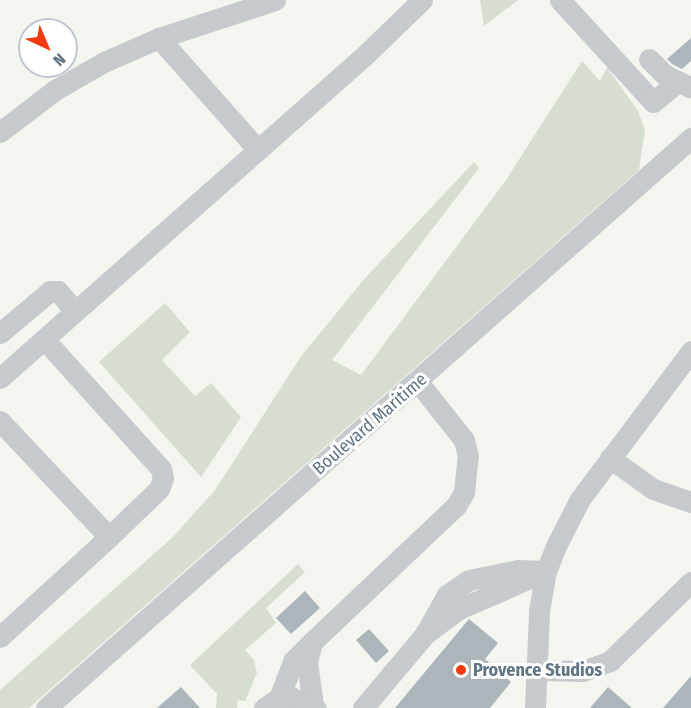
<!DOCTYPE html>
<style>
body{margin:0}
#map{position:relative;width:691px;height:708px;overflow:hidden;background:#f5f5f0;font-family:"Fira Sans Condensed",sans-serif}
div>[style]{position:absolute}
.green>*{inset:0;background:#d6ddd1}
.building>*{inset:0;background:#acb5ba}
.minor>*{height:21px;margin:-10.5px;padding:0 10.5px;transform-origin:10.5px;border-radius:10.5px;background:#c6cacd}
.dots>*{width:16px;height:16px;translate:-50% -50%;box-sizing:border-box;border:3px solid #fff;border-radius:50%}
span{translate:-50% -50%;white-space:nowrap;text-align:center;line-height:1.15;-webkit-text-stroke:6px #fff;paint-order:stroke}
.street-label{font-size:18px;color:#607685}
.poi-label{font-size:18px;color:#607685;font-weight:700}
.left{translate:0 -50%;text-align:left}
.north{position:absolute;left:18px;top:18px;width:60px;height:60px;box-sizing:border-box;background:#fff;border:2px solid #bfc8ce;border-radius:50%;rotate:136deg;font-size:16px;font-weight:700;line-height:24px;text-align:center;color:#607685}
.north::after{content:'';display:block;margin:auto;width:21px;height:27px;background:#f53a10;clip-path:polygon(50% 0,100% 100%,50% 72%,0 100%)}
</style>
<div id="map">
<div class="green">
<i style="clip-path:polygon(480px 0,518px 0,484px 26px)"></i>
<i style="clip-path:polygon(582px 61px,600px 81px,607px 67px,638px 111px,645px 130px,639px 170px,29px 708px,0 708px,0 690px,173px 537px,215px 490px,302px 355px,366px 277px,474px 162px,479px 168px,332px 360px,361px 375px,506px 180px)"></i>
<i style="clip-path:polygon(165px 303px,190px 332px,162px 360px,195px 396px,211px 383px,241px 417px,201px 477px,99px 362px)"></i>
<i style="clip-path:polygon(298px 564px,305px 572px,266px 608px,276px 623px,245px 650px,254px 660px,257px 673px,245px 701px,238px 700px,237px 708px,216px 708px,217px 694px,190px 665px)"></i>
</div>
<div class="building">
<i style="clip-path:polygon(691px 38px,691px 61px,682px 69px,672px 64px,667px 59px)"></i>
<i style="clip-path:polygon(305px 591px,320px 608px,291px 634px,276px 618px)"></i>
<i style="clip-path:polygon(469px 619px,498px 643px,485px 659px,511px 682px,490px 708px,395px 708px)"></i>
<i style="clip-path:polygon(369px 629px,389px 651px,376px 663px,356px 640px)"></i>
<i style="clip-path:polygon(691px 676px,691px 708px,663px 708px)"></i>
<i style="clip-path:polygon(181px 687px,200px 708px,157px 708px)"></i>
<i style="clip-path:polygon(608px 687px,632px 708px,590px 708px)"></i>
</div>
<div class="minor">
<i style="left:560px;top:0;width:138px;rotate:47.6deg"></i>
<i style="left:653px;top:102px;width:32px;rotate:-39deg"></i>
<i style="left:159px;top:38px;width:149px;rotate:48.5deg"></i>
<i style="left:649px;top:59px;width:23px;rotate:45deg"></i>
<i style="left:665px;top:75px;width:28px;rotate:26deg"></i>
<i style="left:0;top:132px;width:69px;rotate:-37.4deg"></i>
<i style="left:55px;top:90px;width:56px;rotate:-29.7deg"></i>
<i style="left:104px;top:62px;width:60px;rotate:-23.6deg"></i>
<i style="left:159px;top:38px;width:122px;rotate:-18.1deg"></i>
<i style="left:0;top:333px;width:65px;rotate:-40deg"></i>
<i style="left:50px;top:291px;width:8px"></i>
<i style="left:58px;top:291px;width:26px;rotate:50deg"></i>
<i style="left:44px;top:339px;width:175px;rotate:48deg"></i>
<i style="left:161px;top:469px;width:9px;rotate:77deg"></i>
<i style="left:163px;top:478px;width:12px;rotate:110deg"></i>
<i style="left:159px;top:489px;width:69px;rotate:136.2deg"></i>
<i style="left:0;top:378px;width:485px;rotate:-41.5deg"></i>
<i style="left:363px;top:57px;width:82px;rotate:-44deg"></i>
<i style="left:0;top:421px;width:159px;rotate:46.8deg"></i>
<i style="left:109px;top:537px;width:148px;rotate:137.5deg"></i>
<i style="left:610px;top:458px;width:53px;rotate:35.8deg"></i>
<i style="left:653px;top:489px;width:40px;rotate:18.9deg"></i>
<i style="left:312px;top:642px;width:198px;rotate:-43.4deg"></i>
<i style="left:456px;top:506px;width:16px;rotate:-60deg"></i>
<i style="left:464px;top:492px;width:36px;rotate:-84deg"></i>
<i style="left:468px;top:456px;width:16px;rotate:-104deg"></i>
<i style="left:464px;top:440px;width:74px;rotate:-128.4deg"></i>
<i style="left:536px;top:670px;width:47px;rotate:1.2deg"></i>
<i style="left:583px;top:671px;width:29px;rotate:-20deg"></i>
<i style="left:610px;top:661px;width:113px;rotate:-44.3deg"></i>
<i style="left:279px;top:698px;width:40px;rotate:-69deg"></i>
<i style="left:293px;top:661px;width:27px;rotate:-45deg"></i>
<i style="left:312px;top:642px;width:21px;rotate:104deg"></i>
<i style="left:307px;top:662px;width:43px;rotate:82.1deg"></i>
<i style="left:46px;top:708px;width:861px;rotate:-41.47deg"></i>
<i style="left:264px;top:708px;width:18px;rotate:-34deg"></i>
<i style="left:279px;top:698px;width:12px;rotate:-5deg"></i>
<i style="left:291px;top:697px;width:27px;rotate:24deg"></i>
<i style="left:363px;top:708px;width:97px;rotate:-50deg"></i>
<i style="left:425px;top:634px;width:42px;rotate:-36.3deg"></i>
<i style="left:459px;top:609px;width:95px;rotate:-23.6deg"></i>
<i style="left:546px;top:571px;width:28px;rotate:-178deg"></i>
<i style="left:518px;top:570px;width:50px;rotate:168.5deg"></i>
<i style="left:469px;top:580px;width:27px;rotate:146deg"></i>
<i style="left:447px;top:595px;width:45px;rotate:119.4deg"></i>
<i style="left:535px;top:708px;width:97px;rotate:-87.6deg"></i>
<i style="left:539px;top:611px;width:41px;rotate:-80.1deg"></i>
<i style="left:546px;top:571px;width:31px;rotate:-68deg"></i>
<i style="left:558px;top:542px;width:48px;rotate:-62.9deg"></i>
<i style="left:580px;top:499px;width:185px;rotate:-53.1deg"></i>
</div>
<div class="dots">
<i style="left:461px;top:670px;background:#f53a10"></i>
</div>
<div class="street-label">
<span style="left:370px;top:424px;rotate:-41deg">Boulevard Maritime</span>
</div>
<div class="poi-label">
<span class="left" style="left:473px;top:670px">Provence Studios</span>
</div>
<div class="north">N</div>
</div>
